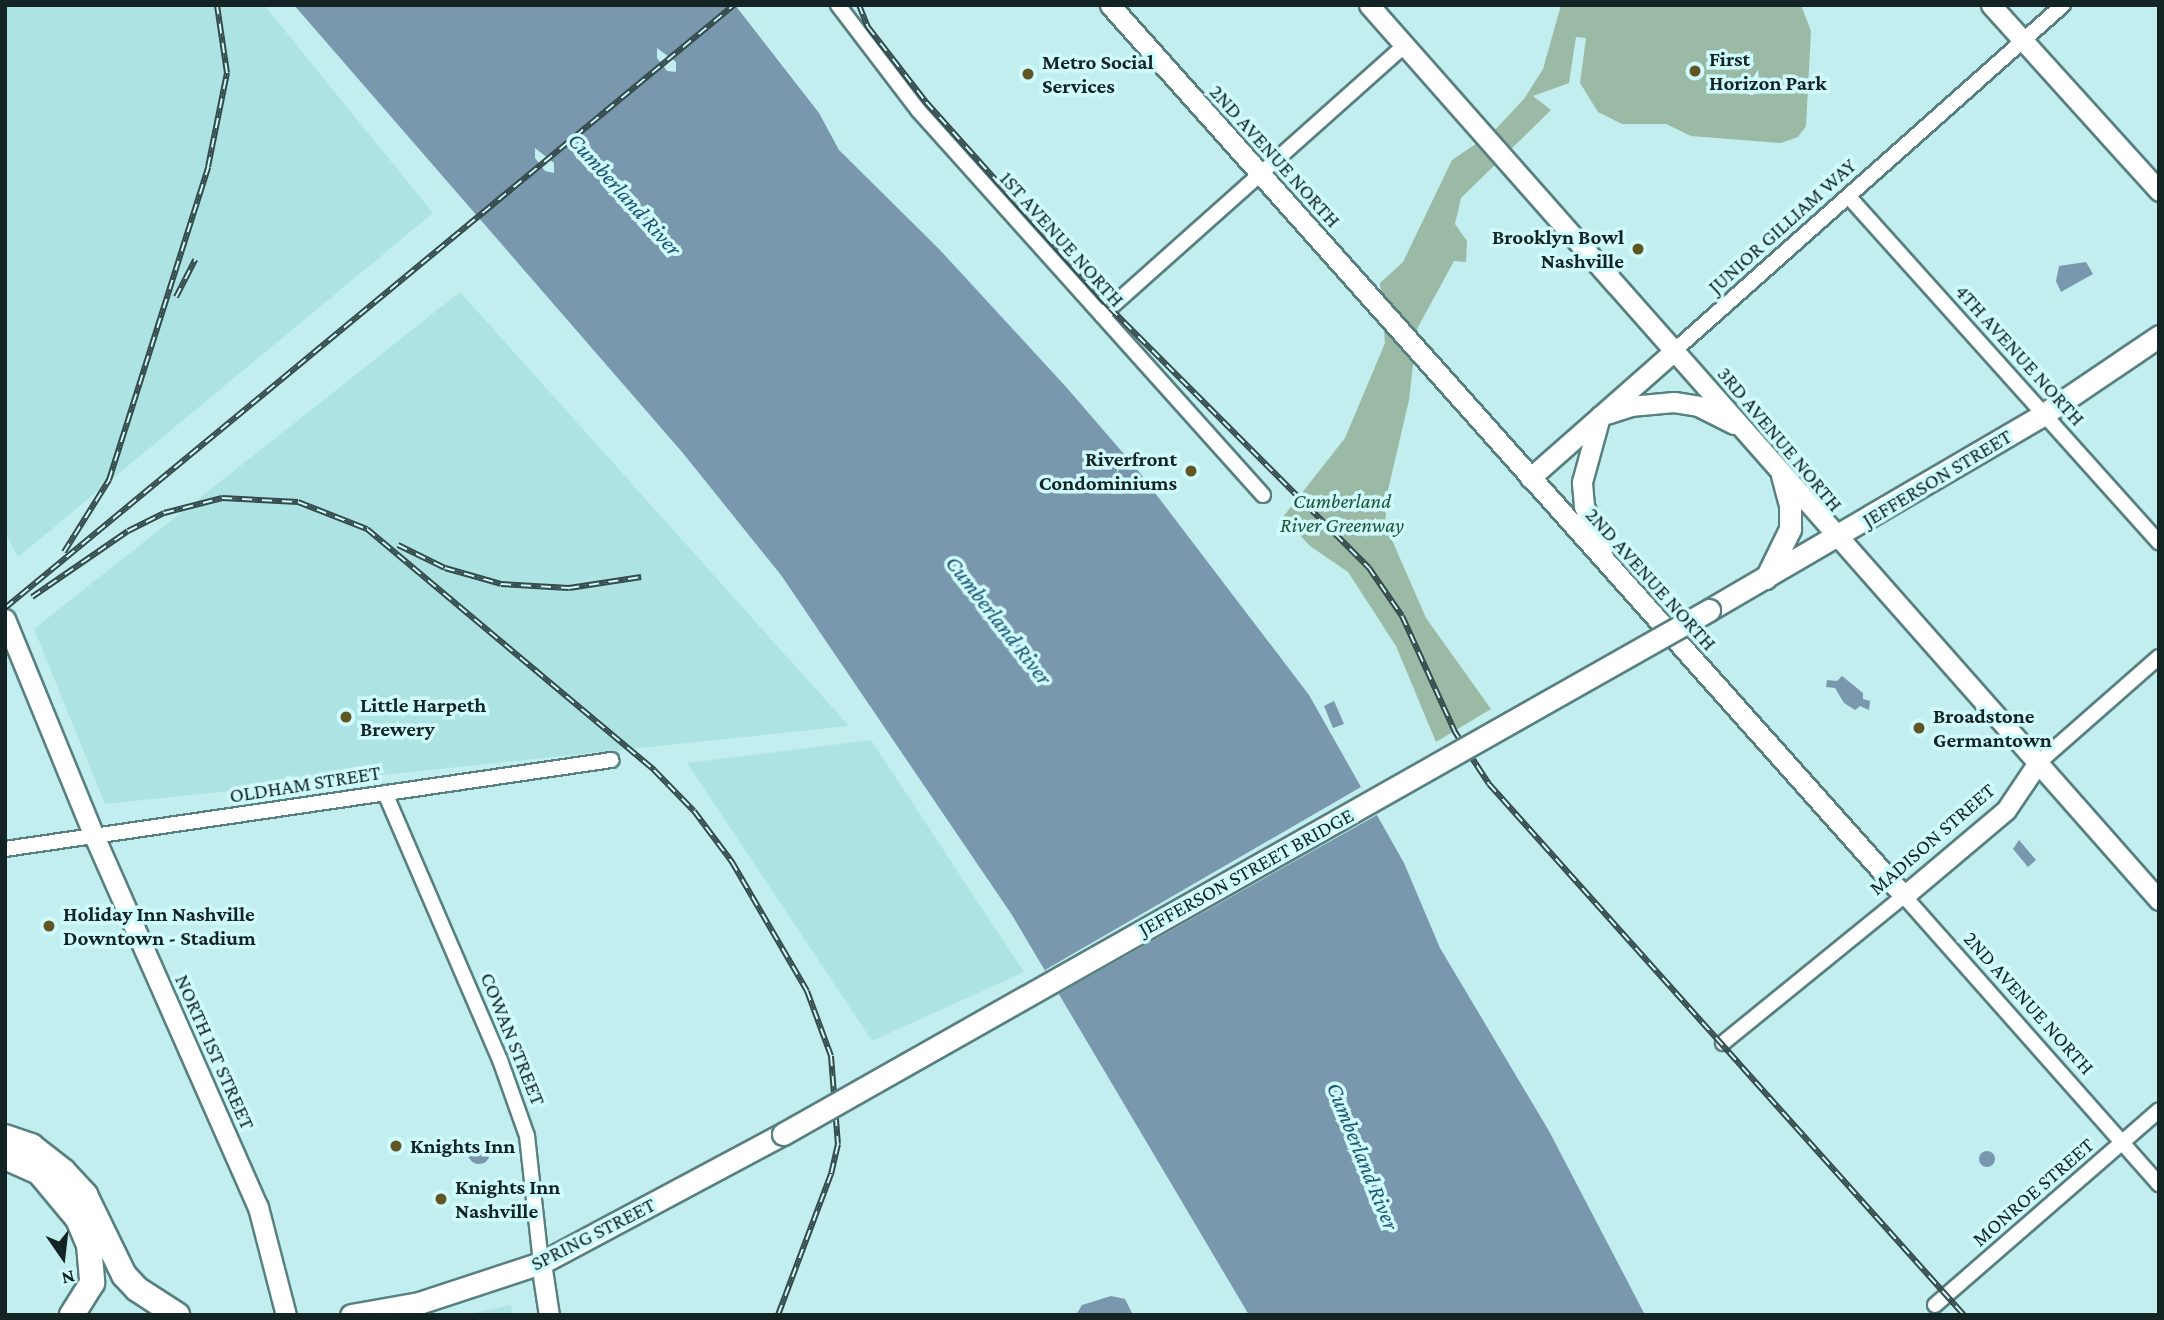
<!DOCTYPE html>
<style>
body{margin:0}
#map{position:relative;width:2164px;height:1320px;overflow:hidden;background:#c2eeef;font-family:"Crimson Pro",serif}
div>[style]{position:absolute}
.built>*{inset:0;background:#aee3e4}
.green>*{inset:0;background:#9bbaa6}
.water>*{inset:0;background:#7997ad}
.round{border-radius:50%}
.pier>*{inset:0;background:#c2eeef}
.roads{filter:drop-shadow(2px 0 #588081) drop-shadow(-2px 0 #588081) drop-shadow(0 2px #588081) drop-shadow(0 -2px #588081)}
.street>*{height:14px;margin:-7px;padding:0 7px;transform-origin:7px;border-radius:7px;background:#fff}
.secondary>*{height:19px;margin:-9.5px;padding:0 9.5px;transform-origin:9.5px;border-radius:9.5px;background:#fff}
.primary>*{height:21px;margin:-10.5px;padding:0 10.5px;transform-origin:10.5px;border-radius:10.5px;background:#fff}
.highway>*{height:24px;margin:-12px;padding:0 12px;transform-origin:12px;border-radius:12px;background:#fff}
.rail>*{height:6px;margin-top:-3px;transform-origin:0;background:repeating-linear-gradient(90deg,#cffbfc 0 10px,#344a4b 0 20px);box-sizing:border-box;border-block:2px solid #344a4b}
.bridges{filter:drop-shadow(2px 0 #588081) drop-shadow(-2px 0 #588081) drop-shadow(0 2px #588081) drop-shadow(0 -2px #588081)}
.primary-bridge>*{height:21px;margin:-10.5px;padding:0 10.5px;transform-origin:10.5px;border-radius:10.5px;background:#fff}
.dots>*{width:19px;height:19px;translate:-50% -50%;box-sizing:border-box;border:4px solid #cffbfc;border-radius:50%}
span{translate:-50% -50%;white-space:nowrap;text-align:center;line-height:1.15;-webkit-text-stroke:7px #cffbfc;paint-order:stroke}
.poi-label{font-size:21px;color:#142425;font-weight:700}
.left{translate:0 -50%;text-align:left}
.right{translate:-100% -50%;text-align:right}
.street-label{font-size:21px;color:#142425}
.park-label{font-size:21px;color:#1b5437;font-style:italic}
.water-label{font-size:23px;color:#1d5373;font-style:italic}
.frame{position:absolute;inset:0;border:7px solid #142425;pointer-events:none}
.north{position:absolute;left:28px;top:1222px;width:70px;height:70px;-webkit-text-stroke:5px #cffbfc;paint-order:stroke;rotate:166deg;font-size:19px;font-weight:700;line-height:28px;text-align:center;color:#142425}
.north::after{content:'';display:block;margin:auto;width:24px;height:32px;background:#142425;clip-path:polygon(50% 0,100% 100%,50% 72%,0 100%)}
</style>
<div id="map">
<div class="built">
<i style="clip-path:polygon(5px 5px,264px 5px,433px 213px,18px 557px,5px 532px)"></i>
<i style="clip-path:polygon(460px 292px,849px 726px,105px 804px,34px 629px)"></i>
<i style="clip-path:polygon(871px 740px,1024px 972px,872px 1041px,687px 763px)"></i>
<i style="clip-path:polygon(511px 1305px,513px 1315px,463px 1315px)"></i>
</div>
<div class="green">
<i style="clip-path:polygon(1561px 5px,1801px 5px,1811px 31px,1806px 126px,1798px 137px,1781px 143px,1691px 136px,1666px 124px,1622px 124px,1598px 112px,1580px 83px,1586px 38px,1576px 37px,1569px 83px,1533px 96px,1551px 110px,1461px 198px,1455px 224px,1467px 241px,1466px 262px,1454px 261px,1417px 329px,1409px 400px,1388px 490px,1385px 524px,1426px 618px,1491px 709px,1436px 742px,1396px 646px,1348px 572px,1310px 546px,1283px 517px,1345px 438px,1385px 343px,1380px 283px,1403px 262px,1452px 160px,1492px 133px,1524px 99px,1543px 69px)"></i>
</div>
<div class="water">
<i style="clip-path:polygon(294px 5px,735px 5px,819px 113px,839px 150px,940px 250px,1067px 388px,1136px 468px,1309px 695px,1404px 863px,1440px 948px,1549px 1131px,1645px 1315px,1249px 1315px,1012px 915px,781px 575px,682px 452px)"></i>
<i style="clip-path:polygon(2086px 262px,2093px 274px,2061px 292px,2056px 281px,2059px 266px)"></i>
<i style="clip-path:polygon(1842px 676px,1863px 693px,1863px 699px,1870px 701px,1869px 710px,1860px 706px,1855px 710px,1844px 703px,1835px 688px,1826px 687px,1827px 680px,1837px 681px)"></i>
<i style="clip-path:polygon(1334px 701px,1344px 724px,1333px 728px,1324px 706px)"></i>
<i style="clip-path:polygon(2019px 840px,2036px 860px,2028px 867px,2013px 849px)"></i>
<i class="round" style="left:468px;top:1142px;width:22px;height:22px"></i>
<i class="round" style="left:1979px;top:1151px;width:16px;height:16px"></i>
<i style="clip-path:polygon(1111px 1296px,1125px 1299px,1133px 1315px,1076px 1315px,1082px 1305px)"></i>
</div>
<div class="pier">
<i style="clip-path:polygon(657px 48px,676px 62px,676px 72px,667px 71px,657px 58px)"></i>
<i style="clip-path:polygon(535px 148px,554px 163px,554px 173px,545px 171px,535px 158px)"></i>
<i style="clip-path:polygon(1361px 787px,1377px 815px,1060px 993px,1045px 970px)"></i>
</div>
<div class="roads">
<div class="street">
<i style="left:838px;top:5px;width:132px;rotate:52.7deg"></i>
<i style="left:918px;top:110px;width:517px;rotate:48.14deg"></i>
<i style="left:1849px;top:197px;width:464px;rotate:48.1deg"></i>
<i style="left:1102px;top:315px;width:407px;rotate:-41.7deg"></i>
<i style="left:1675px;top:350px;width:519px;rotate:-41.64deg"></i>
<i style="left:2037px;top:764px;width:162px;rotate:-41.3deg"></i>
<i style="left:385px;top:793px;width:291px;rotate:66.7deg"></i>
<i style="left:500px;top:1060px;width:81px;rotate:70.4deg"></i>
<i style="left:527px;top:1136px;width:128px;rotate:83.7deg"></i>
<i style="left:5px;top:849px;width:613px;rotate:-8.35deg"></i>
<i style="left:1723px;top:1043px;width:233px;rotate:-39.1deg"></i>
<i style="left:1904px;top:896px;width:385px;rotate:48.5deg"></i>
<i style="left:1935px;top:1305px;width:297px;rotate:-41deg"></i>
</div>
<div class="secondary">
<i style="left:1110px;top:5px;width:1193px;rotate:48.29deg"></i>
<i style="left:1904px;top:896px;width:133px;rotate:-40.1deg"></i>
<i style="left:2006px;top:810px;width:55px;rotate:-56deg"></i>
<i style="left:1369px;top:5px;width:1194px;rotate:48.57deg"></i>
<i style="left:1991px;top:5px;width:251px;rotate:47.9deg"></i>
<i style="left:1530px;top:478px;width:193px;rotate:-41.4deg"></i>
<i style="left:1602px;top:550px;width:48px;rotate:-112.2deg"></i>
<i style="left:1584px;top:506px;width:24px;rotate:-95deg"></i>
<i style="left:1582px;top:482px;width:68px;rotate:-74.7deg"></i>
<i style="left:1600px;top:416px;width:32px;rotate:-18deg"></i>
<i style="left:1630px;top:406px;width:44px;rotate:-5.2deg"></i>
<i style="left:1674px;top:402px;width:24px;rotate:9deg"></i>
<i style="left:1698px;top:406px;width:40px;rotate:26.6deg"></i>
<i style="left:5px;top:619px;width:237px;rotate:67.7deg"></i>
<i style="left:95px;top:838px;width:403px;rotate:66.2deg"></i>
<i style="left:258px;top:1207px;width:112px;rotate:75.5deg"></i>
<i style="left:541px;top:1263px;width:53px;rotate:81.3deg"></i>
</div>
<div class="primary">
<i style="left:1766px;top:578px;width:55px;rotate:-63.9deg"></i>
<i style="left:1790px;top:529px;width:24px;rotate:-90deg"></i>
<i style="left:1790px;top:505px;width:30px;rotate:-105deg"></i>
<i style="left:1709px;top:610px;width:388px;rotate:-30.3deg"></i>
<i style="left:2044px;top:414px;width:139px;rotate:-34.1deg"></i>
<i style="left:351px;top:1315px;width:69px;rotate:-10deg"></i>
<i style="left:419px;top:1303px;width:128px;rotate:-18.2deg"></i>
<i style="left:541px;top:1263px;width:274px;rotate:-28.1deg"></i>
</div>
<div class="highway">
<i style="left:5px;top:1137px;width:28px;rotate:19deg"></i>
<i style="left:31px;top:1146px;width:41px;rotate:38deg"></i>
<i style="left:63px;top:1171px;width:33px;rotate:47deg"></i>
<i style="left:85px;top:1195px;width:89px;rotate:64deg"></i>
<i style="left:124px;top:1275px;width:19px;rotate:47deg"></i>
<i style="left:137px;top:1289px;width:48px;rotate:33deg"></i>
<i style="left:5px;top:1157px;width:37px;rotate:24deg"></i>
<i style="left:39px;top:1172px;width:61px;rotate:50.3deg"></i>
<i style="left:78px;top:1219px;width:28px;rotate:67deg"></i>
<i style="left:89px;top:1245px;width:38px;rotate:85deg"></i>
<i style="left:92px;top:1283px;width:38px;rotate:122deg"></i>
</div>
</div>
<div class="rail">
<i style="left:859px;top:5px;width:24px;rotate:68deg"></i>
<i style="left:868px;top:27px;width:95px;rotate:52.3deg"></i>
<i style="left:926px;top:102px;width:276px;rotate:48.2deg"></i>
<i style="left:1110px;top:308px;width:367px;rotate:45.1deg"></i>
<i style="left:1369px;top:568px;width:58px;rotate:55.5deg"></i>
<i style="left:1402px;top:616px;width:128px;rotate:65.4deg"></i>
<i style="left:1455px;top:732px;width:62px;rotate:56.8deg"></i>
<i style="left:1489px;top:784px;width:712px;rotate:48.19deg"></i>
<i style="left:176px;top:297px;width:42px;rotate:-62.8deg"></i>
<i style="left:398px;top:545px;width:52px;rotate:26.1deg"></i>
<i style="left:445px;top:568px;width:58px;rotate:15.9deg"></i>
<i style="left:501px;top:584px;width:68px;rotate:3.4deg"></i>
<i style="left:569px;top:588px;width:73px;rotate:-8.7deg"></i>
<i style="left:64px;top:552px;width:85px;rotate:-58deg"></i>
<i style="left:109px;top:480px;width:328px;rotate:-72.4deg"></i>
<i style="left:208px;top:167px;width:96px;rotate:-78.6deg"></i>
<i style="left:227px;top:73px;width:69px;rotate:-98.4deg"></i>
<i style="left:32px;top:597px;width:116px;rotate:-34.5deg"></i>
<i style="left:128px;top:531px;width:40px;rotate:-26.6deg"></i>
<i style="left:164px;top:513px;width:60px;rotate:-14.5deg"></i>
<i style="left:222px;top:498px;width:76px;rotate:3deg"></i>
<i style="left:298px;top:502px;width:74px;rotate:21.4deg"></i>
<i style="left:367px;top:529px;width:375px;rotate:40deg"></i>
<i style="left:654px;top:770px;width:57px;rotate:45.7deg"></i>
<i style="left:694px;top:811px;width:64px;rotate:53.3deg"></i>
<i style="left:732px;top:862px;width:149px;rotate:59.8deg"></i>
<i style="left:807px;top:991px;width:69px;rotate:69.7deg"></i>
<i style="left:831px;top:1056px;width:88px;rotate:85.5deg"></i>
<i style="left:838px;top:1144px;width:31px;rotate:103deg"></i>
<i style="left:831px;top:1174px;width:151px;rotate:110.6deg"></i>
<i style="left:5px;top:608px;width:946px;rotate:-39.6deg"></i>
</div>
<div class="bridges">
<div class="primary-bridge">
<i style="left:783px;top:1134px;width:1064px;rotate:-29.5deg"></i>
</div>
</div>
<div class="dots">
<i style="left:1695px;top:71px;background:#615623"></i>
<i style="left:1028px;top:74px;background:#615623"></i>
<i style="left:1638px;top:249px;background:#615623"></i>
<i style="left:1191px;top:471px;background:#615623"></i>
<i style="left:346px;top:717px;background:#615623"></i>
<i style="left:1919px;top:728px;background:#615623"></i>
<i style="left:49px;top:926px;background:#615623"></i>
<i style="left:396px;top:1146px;background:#615623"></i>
<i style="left:441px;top:1199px;background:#615623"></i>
</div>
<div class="poi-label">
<span class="left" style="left:1709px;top:71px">First<br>Horizon Park</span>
<span class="left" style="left:1042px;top:74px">Metro Social<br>Services</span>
<span class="right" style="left:1624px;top:249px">Brooklyn Bowl<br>Nashville</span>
<span class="right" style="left:1177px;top:471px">Riverfront<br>Condominiums</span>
<span class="left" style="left:360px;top:717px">Little Harpeth<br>Brewery</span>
<span class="left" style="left:1933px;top:728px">Broadstone<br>Germantown</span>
<span class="left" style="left:63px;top:926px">Holiday Inn Nashville<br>Downtown - Stadium</span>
<span class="left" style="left:410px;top:1146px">Knights Inn</span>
<span class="left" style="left:455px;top:1199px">Knights Inn<br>Nashville</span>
</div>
<div class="street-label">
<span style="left:1275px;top:156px;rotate:48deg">2ND AVENUE NORTH</span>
<span style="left:1782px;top:226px;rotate:-42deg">JUNIOR GILLIAM WAY</span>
<span style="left:1062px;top:239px;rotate:48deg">1ST AVENUE NORTH</span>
<span style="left:2020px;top:355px;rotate:48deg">4TH AVENUE NORTH</span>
<span style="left:1780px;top:439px;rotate:50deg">3RD AVENUE NORTH</span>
<span style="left:1937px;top:478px;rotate:-31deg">JEFFERSON STREET</span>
<span style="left:1651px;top:579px;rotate:48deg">2ND AVENUE NORTH</span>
<span style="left:305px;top:784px;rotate:-9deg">OLDHAM STREET</span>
<span style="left:1932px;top:839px;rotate:-41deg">MADISON STREET</span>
<span style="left:1246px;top:872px;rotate:-29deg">JEFFERSON STREET BRIDGE</span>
<span style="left:2029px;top:1003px;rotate:48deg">2ND AVENUE NORTH</span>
<span style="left:513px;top:1039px;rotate:68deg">COWAN STREET</span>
<span style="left:215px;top:1052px;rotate:66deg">NORTH 1ST STREET</span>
<span style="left:2033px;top:1192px;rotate:-41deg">MONROE STREET</span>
<span style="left:593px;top:1234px;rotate:-27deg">SPRING STREET</span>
</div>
<div class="park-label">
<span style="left:1342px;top:513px">Cumberland<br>River Greenway</span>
</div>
<div class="water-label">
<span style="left:625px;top:194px;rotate:48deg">Cumberland River</span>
<span style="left:999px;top:620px;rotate:52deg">Cumberland River</span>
<span style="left:1363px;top:1156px;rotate:68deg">Cumberland River</span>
</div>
<div class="frame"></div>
<div class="north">N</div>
</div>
